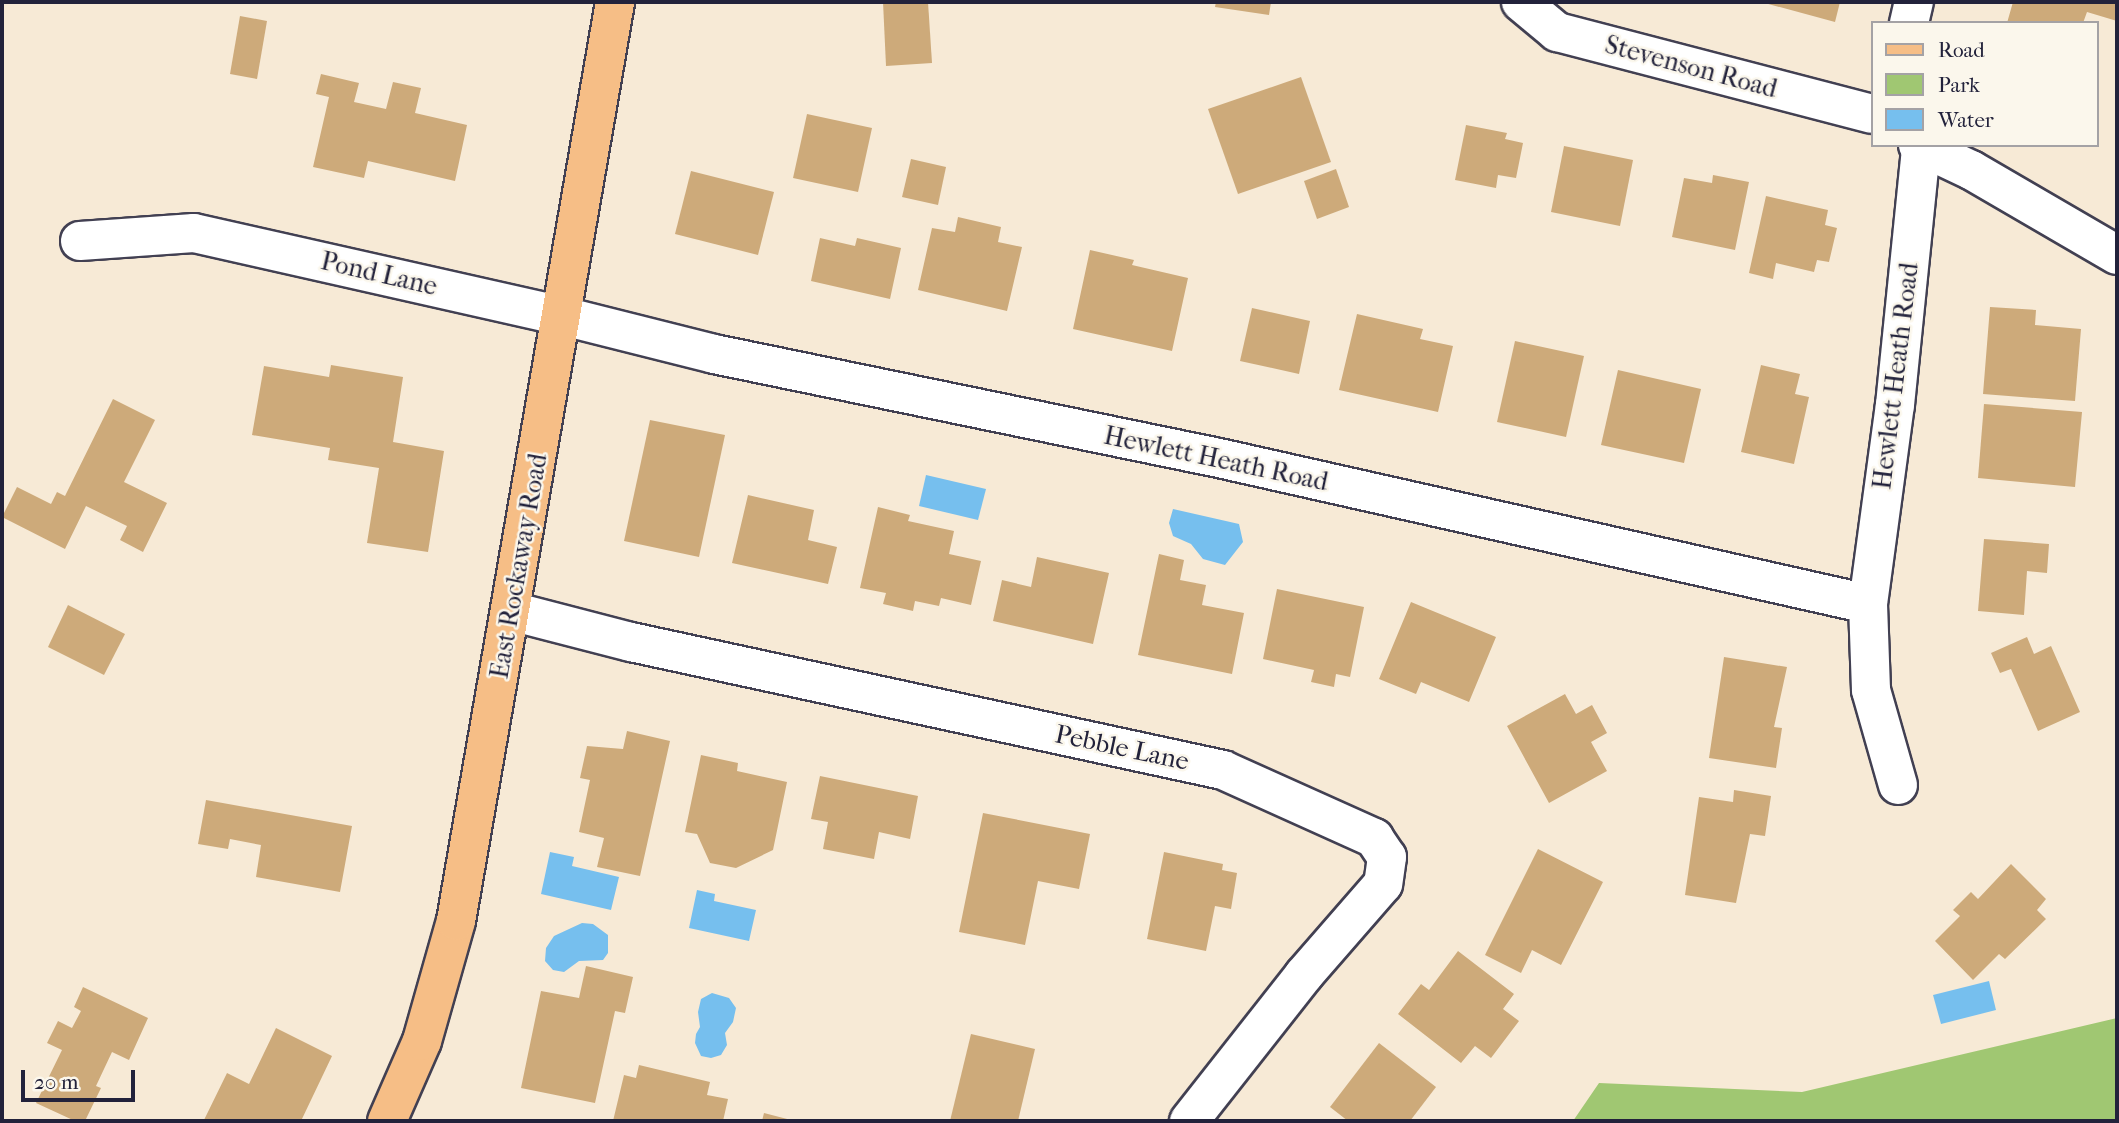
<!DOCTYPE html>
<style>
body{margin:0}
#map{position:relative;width:2119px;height:1123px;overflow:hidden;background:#f7ead6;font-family:"IM FELL French Canon",serif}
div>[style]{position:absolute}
.green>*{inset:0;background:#a0c772}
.water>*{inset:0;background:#76bfee}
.building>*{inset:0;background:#cdaa7a}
.roads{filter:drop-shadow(2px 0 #424052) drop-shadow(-2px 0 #424052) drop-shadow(0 2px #424052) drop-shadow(0 -2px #424052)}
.minor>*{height:38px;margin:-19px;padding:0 19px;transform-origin:19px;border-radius:19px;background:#fff}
.major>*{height:38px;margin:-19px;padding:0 19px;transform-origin:19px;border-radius:19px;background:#f6be86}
span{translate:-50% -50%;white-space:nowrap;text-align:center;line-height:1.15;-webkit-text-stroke:5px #fbf7ec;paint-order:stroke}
.street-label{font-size:26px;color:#22223b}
.frame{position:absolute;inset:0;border:4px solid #22223b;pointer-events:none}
.legend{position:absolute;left:1871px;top:21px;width:228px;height:126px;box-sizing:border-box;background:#fbf7ec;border:2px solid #a4a2a5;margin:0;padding:9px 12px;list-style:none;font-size:21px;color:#22223b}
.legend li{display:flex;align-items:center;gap:14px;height:35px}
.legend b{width:35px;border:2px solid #a4a2a5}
.scale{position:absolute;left:21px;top:1070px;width:114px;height:32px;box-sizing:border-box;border:4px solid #22223b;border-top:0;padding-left:9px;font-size:21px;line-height:24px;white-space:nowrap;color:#22223b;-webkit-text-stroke:5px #fbf7ec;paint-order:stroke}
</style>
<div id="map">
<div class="green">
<i style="clip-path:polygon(2117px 1018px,2117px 1121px,1573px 1121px,1599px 1083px,1802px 1092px)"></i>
</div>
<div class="water">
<i style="clip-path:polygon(926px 475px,986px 489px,978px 520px,919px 506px)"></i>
<i style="clip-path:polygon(1173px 509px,1239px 524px,1243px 542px,1225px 565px,1203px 559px,1191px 544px,1173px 536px,1169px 523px)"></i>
<i style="clip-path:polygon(550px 852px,574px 857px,572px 866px,619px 877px,611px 910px,541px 894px)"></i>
<i style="clip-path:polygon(697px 890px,715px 894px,714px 901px,756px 910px,749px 941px,689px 928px)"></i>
<i style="clip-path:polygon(582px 923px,593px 924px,608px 935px,608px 953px,603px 960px,579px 961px,564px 972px,553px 970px,545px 961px,546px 948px,554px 936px)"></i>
<i style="clip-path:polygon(1989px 981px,1996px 1010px,1941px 1024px,1933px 995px)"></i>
<i style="clip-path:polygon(712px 993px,729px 998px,736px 1008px,733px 1022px,725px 1033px,727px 1045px,721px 1055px,711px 1058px,701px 1056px,695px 1043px,696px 1034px,700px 1027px,698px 1012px,701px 999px)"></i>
</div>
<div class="building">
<i style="clip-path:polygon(883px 2px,928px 2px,932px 63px,886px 66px)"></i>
<i style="clip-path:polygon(1216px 2px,1271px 2px,1269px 15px,1215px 7px)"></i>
<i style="clip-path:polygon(1761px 2px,1840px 2px,1835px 22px)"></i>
<i style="clip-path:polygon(2013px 2px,2117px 2px,2117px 21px,2087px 12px,2083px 23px,2007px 23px)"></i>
<i style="clip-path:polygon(240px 16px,267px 21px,257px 79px,230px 74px)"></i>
<i style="clip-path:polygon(321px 74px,359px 83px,354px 102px,386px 109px,393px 82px,421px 88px,415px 113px,467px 125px,455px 181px,368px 161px,364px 178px,313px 167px,329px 97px,316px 94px)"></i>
<i style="clip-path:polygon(1301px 77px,1331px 162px,1238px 194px,1208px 109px)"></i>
<i style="clip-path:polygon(807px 114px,872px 128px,858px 192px,793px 178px)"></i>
<i style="clip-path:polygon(1466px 125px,1507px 133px,1505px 139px,1523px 143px,1516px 178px,1498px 175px,1496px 188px,1455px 180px)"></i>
<i style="clip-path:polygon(1564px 146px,1633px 160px,1620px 226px,1551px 212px)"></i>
<i style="clip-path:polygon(911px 159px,946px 167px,938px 205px,902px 197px)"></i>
<i style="clip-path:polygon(1336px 169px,1349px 207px,1317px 219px,1304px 181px)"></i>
<i style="clip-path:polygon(691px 171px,774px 192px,758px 255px,675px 234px)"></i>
<i style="clip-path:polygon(1713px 175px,1749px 182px,1735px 250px,1672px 237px,1684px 178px,1712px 183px)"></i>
<i style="clip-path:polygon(1766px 196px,1828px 210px,1825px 225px,1837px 228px,1829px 262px,1817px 260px,1814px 272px,1776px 263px,1773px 279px,1749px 273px)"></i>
<i style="clip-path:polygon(958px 217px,1001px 227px,998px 242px,1022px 247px,1007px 311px,918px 290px,932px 228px,955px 232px)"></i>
<i style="clip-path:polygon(820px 238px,855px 246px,857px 238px,901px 248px,890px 299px,811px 281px)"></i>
<i style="clip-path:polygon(1090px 250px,1134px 260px,1132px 265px,1188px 278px,1172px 351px,1073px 329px)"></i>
<i style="clip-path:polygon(1990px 307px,2036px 310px,2035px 325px,2081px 329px,2075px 401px,1983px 394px)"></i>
<i style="clip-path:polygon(1252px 308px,1310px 321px,1299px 374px,1240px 361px)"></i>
<i style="clip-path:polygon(1357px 314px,1423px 329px,1420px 339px,1453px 346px,1438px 412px,1339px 390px)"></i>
<i style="clip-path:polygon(1515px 341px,1584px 356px,1566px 437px,1497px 422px)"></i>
<i style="clip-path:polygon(331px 365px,403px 377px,393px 442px,444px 451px,428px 552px,367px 543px,379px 468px,328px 460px,330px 448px,252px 435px,264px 366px,329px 377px)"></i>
<i style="clip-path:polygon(1761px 365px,1800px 374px,1795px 394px,1809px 397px,1794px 464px,1741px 452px)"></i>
<i style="clip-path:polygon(1618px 370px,1701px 389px,1684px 463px,1601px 445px)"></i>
<i style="clip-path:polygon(113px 399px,155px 420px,124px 482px,167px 503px,143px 552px,120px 540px,127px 526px,86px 506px,65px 549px,2px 517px,17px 487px,51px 504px,57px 492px,65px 496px)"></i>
<i style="clip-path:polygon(1984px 404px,2082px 412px,2075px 487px,1978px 478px)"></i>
<i style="clip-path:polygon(650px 420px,725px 435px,699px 557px,624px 541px)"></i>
<i style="clip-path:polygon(748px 495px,814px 510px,808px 540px,837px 547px,828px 584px,732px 563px)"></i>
<i style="clip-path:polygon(878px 507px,910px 515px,908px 521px,954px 531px,949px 554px,981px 561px,971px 605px,941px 598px,939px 606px,915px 601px,913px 611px,883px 604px,886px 593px,860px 588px)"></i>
<i style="clip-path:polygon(1984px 539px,2049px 544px,2047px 573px,2027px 571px,2024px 615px,1978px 611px)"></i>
<i style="clip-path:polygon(1159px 554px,1184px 560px,1180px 580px,1206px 585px,1202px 605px,1244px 613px,1232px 674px,1138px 655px)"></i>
<i style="clip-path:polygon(1037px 557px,1109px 573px,1093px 644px,993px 621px,1002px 580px,1031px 587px)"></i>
<i style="clip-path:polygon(1277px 589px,1364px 607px,1350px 677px,1336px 674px,1334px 687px,1311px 682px,1314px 670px,1263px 659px)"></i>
<i style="clip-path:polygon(1411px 602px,1496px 637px,1469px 702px,1421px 682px,1416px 694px,1379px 679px)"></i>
<i style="clip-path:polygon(68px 605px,125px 634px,104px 675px,48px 647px)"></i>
<i style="clip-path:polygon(2027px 637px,2034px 654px,2051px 646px,2080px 712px,2038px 731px,2011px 669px,2000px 673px,1991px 653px)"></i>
<i style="clip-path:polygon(1724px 657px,1787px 667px,1774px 727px,1782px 728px,1776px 768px,1709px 758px)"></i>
<i style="clip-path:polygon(1565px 694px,1576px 714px,1592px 705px,1607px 733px,1591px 742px,1607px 771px,1549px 803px,1507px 726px)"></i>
<i style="clip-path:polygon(627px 731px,670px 741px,640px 876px,597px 867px,604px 838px,579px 832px,590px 780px,580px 778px,587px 746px,623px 749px)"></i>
<i style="clip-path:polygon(701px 755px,738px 763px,737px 771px,787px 782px,773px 850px,736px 868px,710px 863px,697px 834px,685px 832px)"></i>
<i style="clip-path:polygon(820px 776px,918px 796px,910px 839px,879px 832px,874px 859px,823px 849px,828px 822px,811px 819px)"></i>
<i style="clip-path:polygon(1734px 790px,1771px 796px,1765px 836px,1750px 834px,1736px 903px,1685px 895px,1699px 797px,1733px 802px)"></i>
<i style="clip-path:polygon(206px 800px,352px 826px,340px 892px,256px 877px,261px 845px,230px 839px,228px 849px,198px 844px)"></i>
<i style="clip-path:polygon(983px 813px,1090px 834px,1079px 889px,1038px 881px,1025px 945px,959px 932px)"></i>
<i style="clip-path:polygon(1538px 849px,1603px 882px,1561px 965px,1532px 950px,1521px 973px,1485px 955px)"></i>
<i style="clip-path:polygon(1164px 852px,1223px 864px,1222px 870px,1237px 873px,1231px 909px,1215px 906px,1206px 951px,1147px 939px)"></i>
<i style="clip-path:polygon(2011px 864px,2046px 899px,2037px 910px,2046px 919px,2005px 959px,1999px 954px,1973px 980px,1935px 941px,1960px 916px,1953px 910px,1971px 892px,1978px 899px)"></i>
<i style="clip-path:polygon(1458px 951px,1514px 994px,1503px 1009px,1519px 1021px,1491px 1058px,1475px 1046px,1461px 1063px,1398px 1014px,1421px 984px,1429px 990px)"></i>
<i style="clip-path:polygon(586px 966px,633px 977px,625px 1013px,615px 1011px,595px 1103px,521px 1088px,541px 991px,579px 998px)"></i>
<i style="clip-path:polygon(83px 987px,148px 1018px,129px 1060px,112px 1052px,96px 1086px,101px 1088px,85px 1121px,75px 1121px,36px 1103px,62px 1050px,47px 1043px,58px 1021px,72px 1028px,81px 1011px,74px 1007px)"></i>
<i style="clip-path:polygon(276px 1028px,332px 1056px,301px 1121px,204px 1120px,227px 1073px,249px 1084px)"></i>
<i style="clip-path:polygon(971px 1034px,1035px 1049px,1018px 1121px,950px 1121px)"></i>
<i style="clip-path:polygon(1379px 1043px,1436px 1087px,1410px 1121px,1348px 1121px,1330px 1107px)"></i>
<i style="clip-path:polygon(639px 1065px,710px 1082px,707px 1095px,728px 1099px,723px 1121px,613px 1121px,624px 1075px,636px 1078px)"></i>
<i style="clip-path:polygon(764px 1113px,791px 1120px,791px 1121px,762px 1121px)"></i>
</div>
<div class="roads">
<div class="minor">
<i style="left:1521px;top:2px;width:47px;rotate:39.8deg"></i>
<i style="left:1557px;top:32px;width:325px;rotate:14.6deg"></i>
<i style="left:1909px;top:23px;width:22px;rotate:-77deg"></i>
<i style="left:1918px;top:145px;width:59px;rotate:25.3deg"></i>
<i style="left:1971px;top:170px;width:169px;rotate:30.2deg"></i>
<i style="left:80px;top:241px;width:114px;rotate:-4deg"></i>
<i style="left:194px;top:233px;width:378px;rotate:12.7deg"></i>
<i style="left:563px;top:316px;width:156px;rotate:14.1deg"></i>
<i style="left:714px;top:354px;width:516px;rotate:11.64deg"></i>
<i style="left:1219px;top:458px;width:665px;rotate:12.68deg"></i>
<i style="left:511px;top:611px;width:124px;rotate:14.5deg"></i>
<i style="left:631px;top:642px;width:606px;rotate:12.2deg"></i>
<i style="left:1223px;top:770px;width:166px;rotate:24.2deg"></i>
<i style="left:1374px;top:838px;width:23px;rotate:56deg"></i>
<i style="left:1387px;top:857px;width:27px;rotate:98deg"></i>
<i style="left:1383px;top:884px;width:121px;rotate:131deg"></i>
<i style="left:1304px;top:975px;width:186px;rotate:128.2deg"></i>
<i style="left:1898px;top:785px;width:99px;rotate:-105.9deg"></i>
<i style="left:1871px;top:690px;width:86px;rotate:-92deg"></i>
<i style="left:1868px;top:604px;width:201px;rotate:-82.3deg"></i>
<i style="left:1895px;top:405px;width:258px;rotate:-84.2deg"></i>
</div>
<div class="major">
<i style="left:387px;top:1121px;width:87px;rotate:-66.4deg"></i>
<i style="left:422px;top:1041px;width:125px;rotate:-74.2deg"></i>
<i style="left:456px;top:921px;width:933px;rotate:-80.18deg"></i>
</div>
</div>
<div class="street-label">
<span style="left:1691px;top:67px;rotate:15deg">Stevenson Road</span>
<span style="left:379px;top:274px;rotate:13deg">Pond Lane</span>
<span style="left:1896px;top:376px;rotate:-83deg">Hewlett Heath Road</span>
<span style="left:1216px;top:459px;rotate:12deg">Hewlett Heath Road</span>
<span style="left:519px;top:566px;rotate:-80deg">East Rockaway Road</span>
<span style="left:1122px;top:748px;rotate:12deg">Pebble Lane</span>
</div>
<div class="frame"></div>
<ul class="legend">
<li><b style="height:9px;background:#f6be86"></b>Road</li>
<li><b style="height:19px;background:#a0c772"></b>Park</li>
<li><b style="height:19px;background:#76bfee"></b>Water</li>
</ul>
<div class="scale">20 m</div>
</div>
